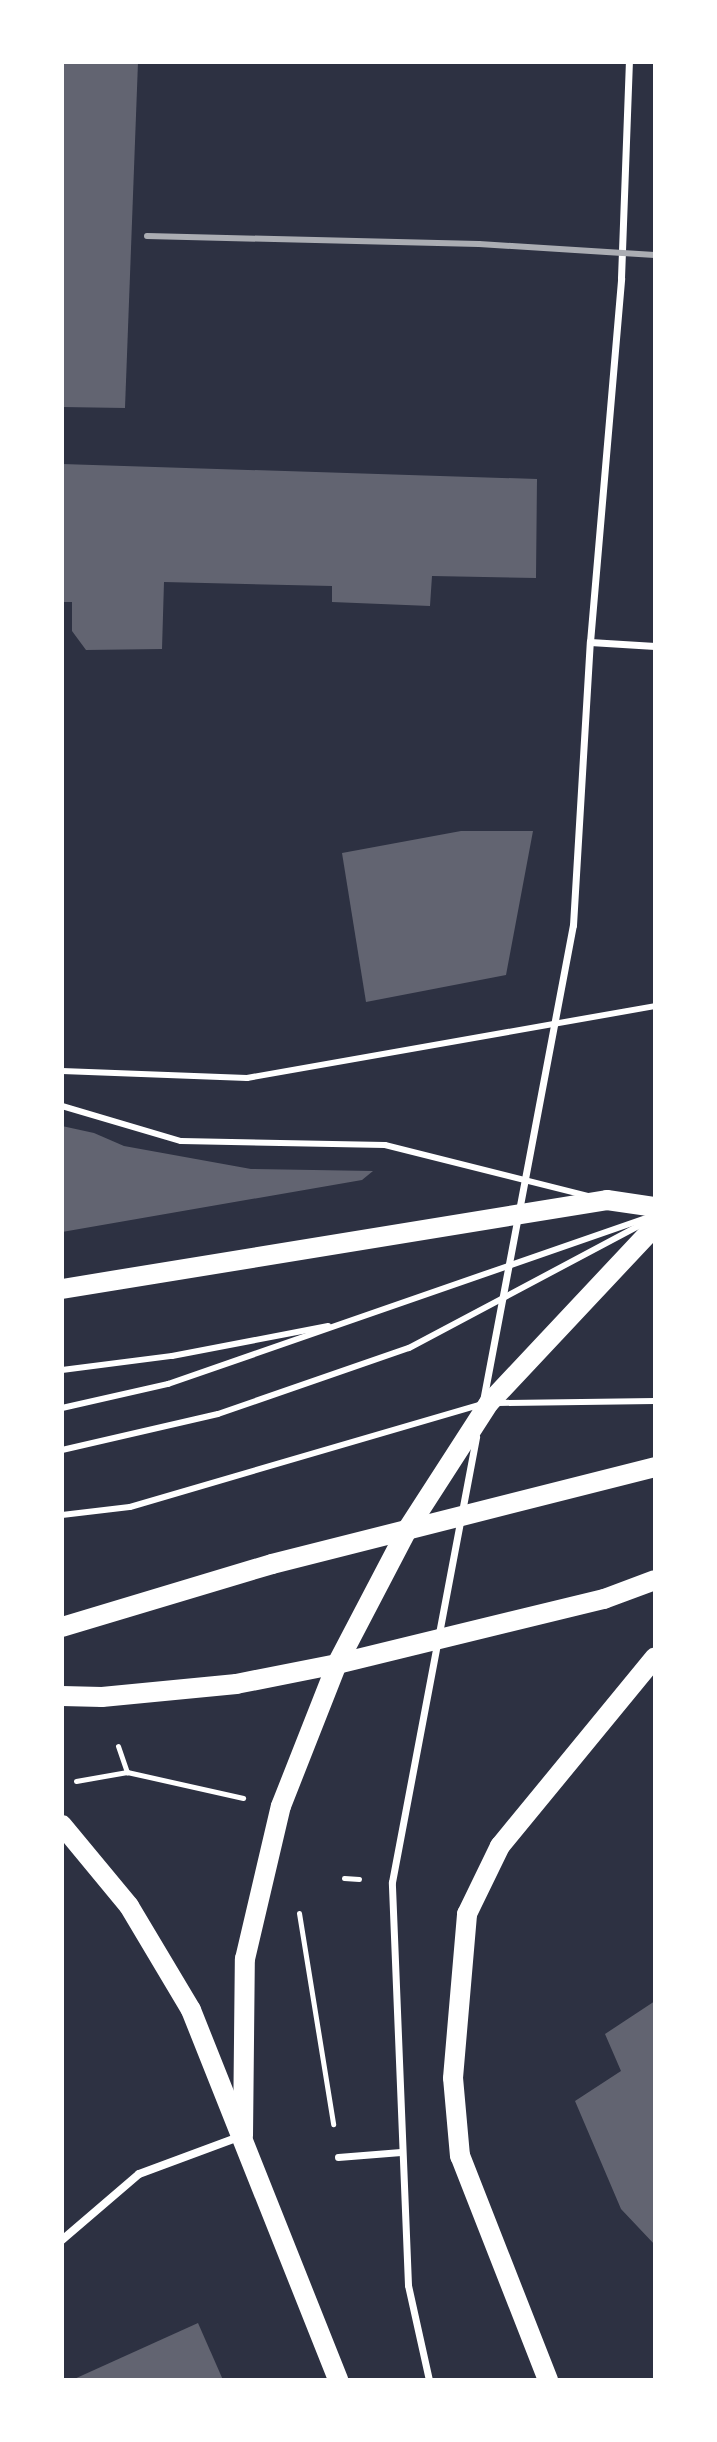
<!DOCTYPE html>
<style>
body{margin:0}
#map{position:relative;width:717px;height:2442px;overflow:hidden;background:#2d3142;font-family:"PT Sans Narrow",sans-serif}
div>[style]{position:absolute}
.building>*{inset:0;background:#626471}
.path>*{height:5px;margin:-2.5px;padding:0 2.5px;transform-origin:2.5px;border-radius:2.5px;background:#fff}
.service>*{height:6px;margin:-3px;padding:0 3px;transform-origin:3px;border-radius:3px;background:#fff}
.pedestrian>*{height:7px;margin:-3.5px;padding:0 3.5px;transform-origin:3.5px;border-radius:3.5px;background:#fff}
.minor>*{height:8px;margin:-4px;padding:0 4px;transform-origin:4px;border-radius:4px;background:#fff}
.primary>*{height:20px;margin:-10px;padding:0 10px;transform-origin:10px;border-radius:10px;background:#fff}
.rail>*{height:6px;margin:-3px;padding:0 3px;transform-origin:3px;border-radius:3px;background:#abadb3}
span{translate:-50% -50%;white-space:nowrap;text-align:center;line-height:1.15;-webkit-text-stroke:6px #fff;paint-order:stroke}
.frame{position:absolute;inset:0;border:64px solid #fff;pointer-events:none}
</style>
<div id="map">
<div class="building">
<i style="clip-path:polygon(62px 62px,138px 62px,125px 408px,62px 407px)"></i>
<i style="clip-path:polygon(62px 464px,537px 479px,536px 578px,432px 576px,430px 606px,332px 602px,332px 586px,164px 582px,162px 649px,86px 650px,72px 631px,72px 602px,62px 602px)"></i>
<i style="clip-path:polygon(461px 831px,533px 831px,506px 975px,366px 1002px,342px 853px)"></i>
<i style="clip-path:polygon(62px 1126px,94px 1133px,124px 1146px,251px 1169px,373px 1171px,362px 1180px,62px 1232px)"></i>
<i style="clip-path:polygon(655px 2001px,655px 2245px,621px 2209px,575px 2101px,621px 2071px,605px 2034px)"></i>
<i style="clip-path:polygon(198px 2323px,223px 2380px,72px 2380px)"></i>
</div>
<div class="path">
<i style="left:118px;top:1746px;width:28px;rotate:71deg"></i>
<i style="left:127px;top:1772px;width:119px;rotate:12.6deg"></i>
<i style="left:76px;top:1781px;width:52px;rotate:-10deg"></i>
<i style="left:344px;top:1878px;width:15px;rotate:4deg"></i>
<i style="left:299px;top:1913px;width:214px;rotate:80.8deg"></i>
</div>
<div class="service">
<i style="left:62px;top:1071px;width:185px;rotate:2.2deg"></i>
<i style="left:247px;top:1078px;width:414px;rotate:-10deg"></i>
<i style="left:62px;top:1106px;width:124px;rotate:16.4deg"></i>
<i style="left:181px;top:1141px;width:204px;rotate:1.1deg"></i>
<i style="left:385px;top:1145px;width:209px;rotate:14.1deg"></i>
<i style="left:62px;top:1370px;width:111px;rotate:-7.3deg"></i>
<i style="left:172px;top:1356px;width:159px;rotate:-10.9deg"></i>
<i style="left:498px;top:1403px;width:157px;rotate:-0.7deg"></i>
<i style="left:62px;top:1408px;width:109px;rotate:-12.8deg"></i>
<i style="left:168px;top:1384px;width:512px;rotate:-19.14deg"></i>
<i style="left:62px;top:1450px;width:160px;rotate:-13deg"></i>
<i style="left:218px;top:1414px;width:202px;rotate:-19.1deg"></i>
<i style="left:409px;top:1348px;width:271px;rotate:-28deg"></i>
<i style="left:62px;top:1515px;width:68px;rotate:-6.7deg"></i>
<i style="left:130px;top:1507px;width:364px;rotate:-16.3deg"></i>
</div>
<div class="pedestrian">
<i style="left:590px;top:642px;width:65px;rotate:3.5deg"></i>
<i style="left:483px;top:1401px;width:484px;rotate:-79.3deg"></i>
<i style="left:573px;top:925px;width:284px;rotate:-86.6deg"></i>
<i style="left:590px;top:642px;width:365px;rotate:-85.1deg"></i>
<i style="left:621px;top:278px;width:216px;rotate:-87.9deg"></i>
<i style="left:338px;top:2157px;width:63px;rotate:-4.5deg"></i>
<i style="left:429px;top:2380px;width:97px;rotate:-102.5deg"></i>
<i style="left:408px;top:2285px;width:403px;rotate:-92.3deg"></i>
<i style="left:392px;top:1882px;width:453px;rotate:-79.3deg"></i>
</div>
<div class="minor">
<i style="left:62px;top:2240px;width:101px;rotate:-40.6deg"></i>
<i style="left:139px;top:2174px;width:110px;rotate:-20.3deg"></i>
</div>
<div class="primary">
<i style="left:62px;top:1289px;width:552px;rotate:-9.27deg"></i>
<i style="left:607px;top:1200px;width:49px;rotate:8.3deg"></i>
<i style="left:62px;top:1627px;width:219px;rotate:-16.7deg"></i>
<i style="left:272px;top:1564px;width:395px;rotate:-14.2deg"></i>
<i style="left:62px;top:1696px;width:40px;rotate:1.4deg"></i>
<i style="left:102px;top:1697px;width:135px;rotate:-5.5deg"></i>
<i style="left:236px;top:1684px;width:103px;rotate:-11.2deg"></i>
<i style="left:337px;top:1664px;width:275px;rotate:-13.7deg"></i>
<i style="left:604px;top:1599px;width:54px;rotate:-20.4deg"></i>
<i style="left:62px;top:1825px;width:105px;rotate:50.4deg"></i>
<i style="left:129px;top:1906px;width:121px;rotate:59.2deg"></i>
<i style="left:191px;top:2010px;width:398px;rotate:68.3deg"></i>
<i style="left:243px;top:2136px;width:177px;rotate:-89.4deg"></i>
<i style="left:245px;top:1959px;width:157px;rotate:-76.8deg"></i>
<i style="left:281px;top:1806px;width:153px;rotate:-68.5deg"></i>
<i style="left:337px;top:1664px;width:151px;rotate:-62.4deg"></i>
<i style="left:407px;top:1530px;width:151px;rotate:-57.2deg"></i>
<i style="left:489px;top:1403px;width:243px;rotate:-46.8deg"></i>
<i style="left:548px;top:2380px;width:241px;rotate:-111.4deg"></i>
<i style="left:460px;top:2156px;width:78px;rotate:-95.1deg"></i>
<i style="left:453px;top:2078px;width:165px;rotate:-85.1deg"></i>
<i style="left:467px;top:1914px;width:76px;rotate:-64.1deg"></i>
<i style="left:500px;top:1846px;width:244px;rotate:-50.6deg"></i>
</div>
<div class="rail">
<i style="left:147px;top:236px;width:332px;rotate:1.4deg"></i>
<i style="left:479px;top:244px;width:176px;rotate:3.6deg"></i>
</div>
<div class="frame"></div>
</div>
